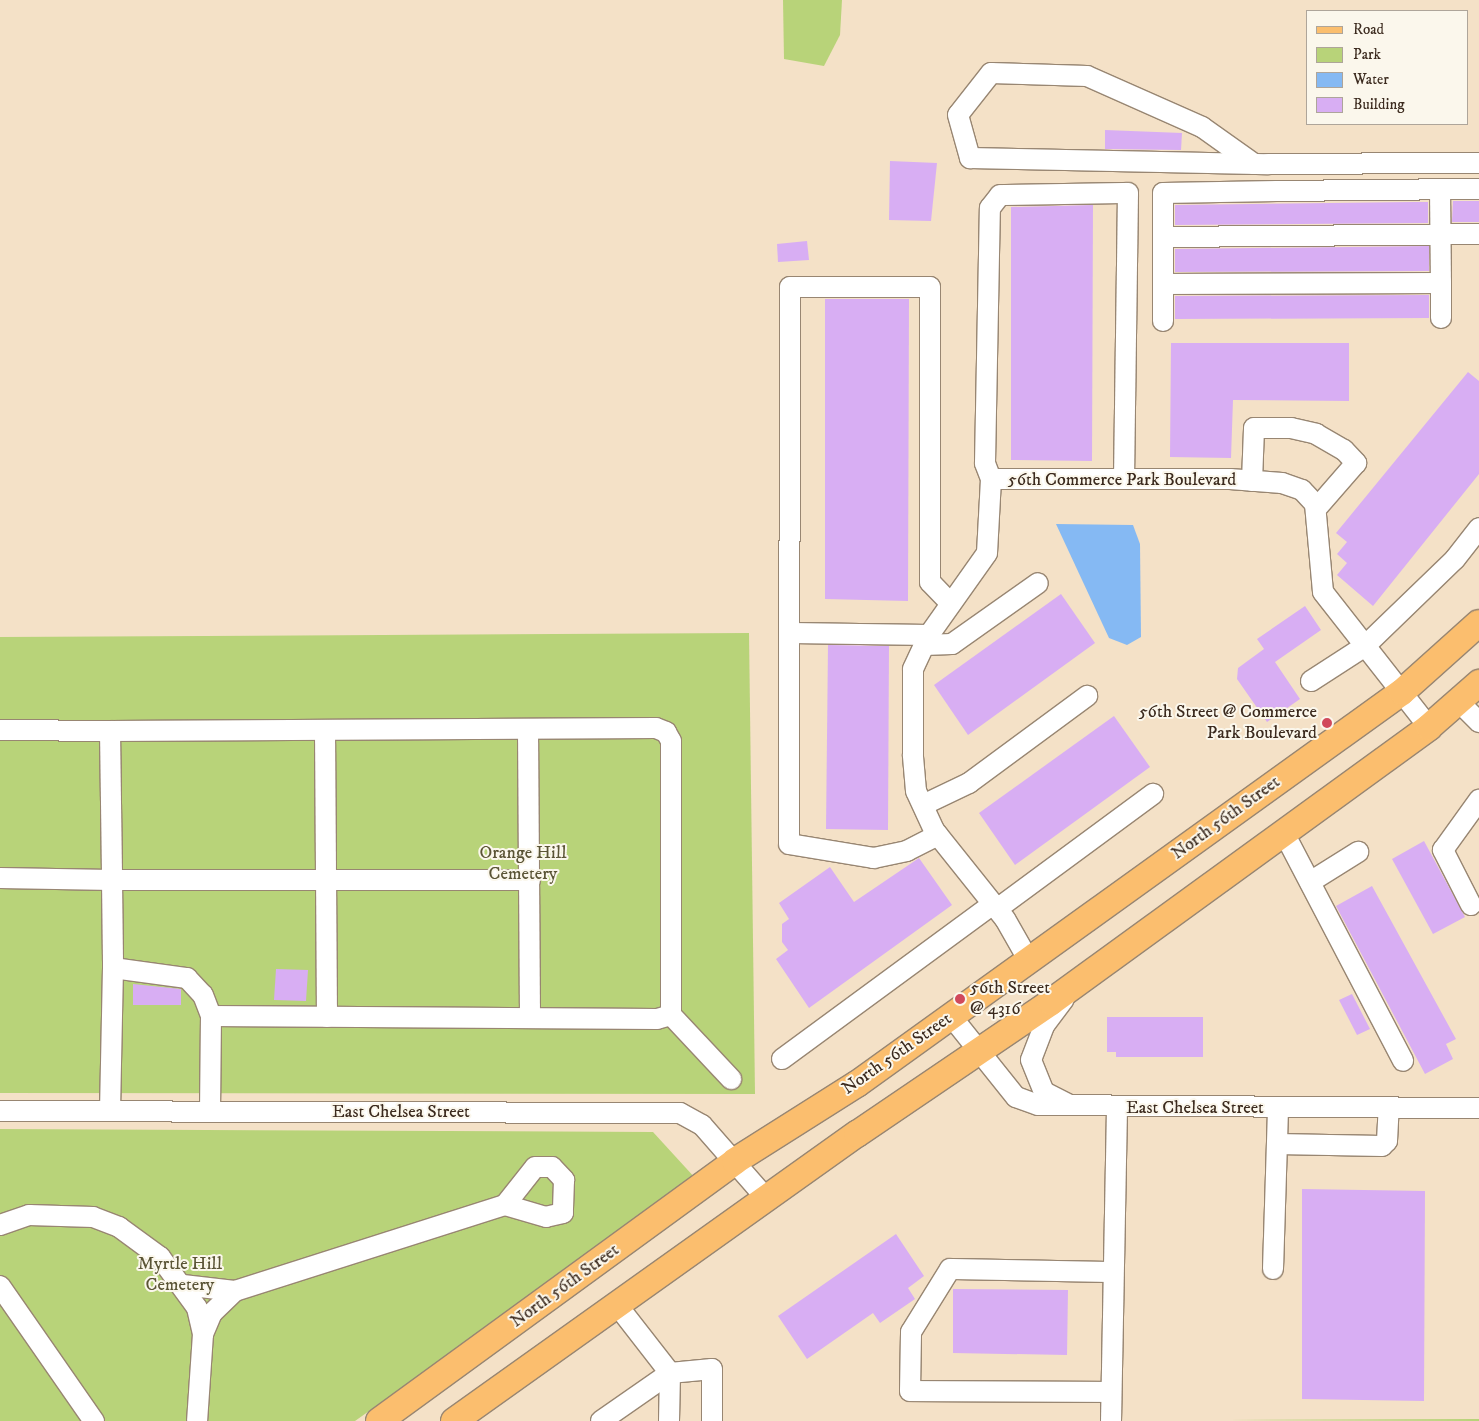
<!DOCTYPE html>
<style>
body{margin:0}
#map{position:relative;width:1479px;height:1421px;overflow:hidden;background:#f4e1c7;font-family:"IM FELL DW Pica",serif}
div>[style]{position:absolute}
.green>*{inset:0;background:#b8d379}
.water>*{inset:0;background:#85b9f3}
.building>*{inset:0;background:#d8aef3}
.roads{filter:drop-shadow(1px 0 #988672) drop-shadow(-1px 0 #988672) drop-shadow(0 1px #988672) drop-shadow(0 -1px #988672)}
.minor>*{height:20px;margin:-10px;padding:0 10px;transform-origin:10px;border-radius:10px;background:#fff}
.major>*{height:26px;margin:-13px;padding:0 13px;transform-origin:13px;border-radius:13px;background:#fbbe6e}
.dots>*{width:14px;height:14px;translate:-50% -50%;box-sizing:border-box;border:2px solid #fbf7ec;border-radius:50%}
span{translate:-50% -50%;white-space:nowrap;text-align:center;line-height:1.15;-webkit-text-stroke:4px #fbf7ec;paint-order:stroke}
.street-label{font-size:18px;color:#3b2a1e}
.poi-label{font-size:18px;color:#3b2a1e}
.right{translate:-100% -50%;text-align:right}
.left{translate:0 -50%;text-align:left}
.park-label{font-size:18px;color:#5a5435}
.legend{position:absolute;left:1306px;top:10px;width:162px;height:115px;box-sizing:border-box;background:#fbf7ec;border:1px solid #aea59a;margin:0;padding:6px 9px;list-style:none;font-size:15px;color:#3b2a1e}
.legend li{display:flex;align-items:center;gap:10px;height:25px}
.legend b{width:25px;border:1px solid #aea59a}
</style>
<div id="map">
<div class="green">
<i style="clip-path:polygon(783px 0,842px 0,840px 35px,824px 66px,784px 59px)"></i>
<i style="clip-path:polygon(749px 633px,755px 1094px,0 1093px,0 637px)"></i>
<i style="clip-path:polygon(0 1129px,653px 1132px,696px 1179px,355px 1421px,0 1421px)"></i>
<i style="clip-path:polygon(1479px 1419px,1479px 1421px,1228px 1420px)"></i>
</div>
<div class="water">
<i style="clip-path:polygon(1056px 524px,1133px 525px,1140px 544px,1141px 637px,1127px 645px,1109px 638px)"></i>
</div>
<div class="building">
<i style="clip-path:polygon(1105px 130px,1182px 133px,1181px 150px,1105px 149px)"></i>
<i style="clip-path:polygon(890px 161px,937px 163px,931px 221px,889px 220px)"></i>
<i style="clip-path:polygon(1453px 201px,1479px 201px,1479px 222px,1452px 222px)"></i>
<i style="clip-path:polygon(1413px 202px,1428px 202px,1428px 223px,1175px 225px,1175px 205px)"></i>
<i style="clip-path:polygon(1093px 205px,1092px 461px,1011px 460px,1011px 207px)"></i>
<i style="clip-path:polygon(807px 241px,809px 260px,778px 262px,777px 244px)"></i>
<i style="clip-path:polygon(1429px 246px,1429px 271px,1175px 272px,1175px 249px)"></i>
<i style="clip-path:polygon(1429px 295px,1429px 318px,1175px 319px,1175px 296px)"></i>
<i style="clip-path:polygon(825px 299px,909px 299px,908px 601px,825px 599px)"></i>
<i style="clip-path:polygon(1171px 343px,1349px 343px,1349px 401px,1233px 400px,1231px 458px,1170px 457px)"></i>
<i style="clip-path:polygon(1468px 372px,1479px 381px,1479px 474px,1373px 606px,1337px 575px,1347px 563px,1337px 554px,1347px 542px,1336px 533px)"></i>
<i style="clip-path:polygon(1061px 594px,1095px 643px,968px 735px,934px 685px)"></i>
<i style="clip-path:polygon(1305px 606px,1321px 630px,1275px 662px,1300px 699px,1267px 722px,1237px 679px,1238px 668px,1264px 649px,1257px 639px)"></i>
<i style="clip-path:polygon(828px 645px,889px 646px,888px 830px,826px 829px)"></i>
<i style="clip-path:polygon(1114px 716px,1150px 767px,1015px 865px,979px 813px)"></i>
<i style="clip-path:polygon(1424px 841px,1465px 917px,1433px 934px,1392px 859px)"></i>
<i style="clip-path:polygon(919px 858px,952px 905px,809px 1008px,776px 959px,788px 950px,782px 942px,782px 924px,789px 919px,779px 903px,830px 867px,854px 902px)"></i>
<i style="clip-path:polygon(1372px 886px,1456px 1039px,1446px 1044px,1453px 1059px,1425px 1074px,1336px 906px)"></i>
<i style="clip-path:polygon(276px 969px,308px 970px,306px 1001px,274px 1000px)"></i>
<i style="clip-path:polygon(133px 984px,181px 989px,181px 1005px,133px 1005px)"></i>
<i style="clip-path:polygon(1352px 994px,1370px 1029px,1357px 1035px,1339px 1000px)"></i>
<i style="clip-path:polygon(1107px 1017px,1203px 1017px,1203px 1057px,1116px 1057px,1116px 1052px,1107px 1052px)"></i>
<i style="clip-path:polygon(1302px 1189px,1425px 1191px,1424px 1401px,1302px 1399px)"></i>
<i style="clip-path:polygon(896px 1234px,924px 1276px,908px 1288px,915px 1299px,880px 1323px,873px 1313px,807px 1359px,778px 1316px)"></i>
<i style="clip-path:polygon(953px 1289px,1068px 1290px,1067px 1355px,953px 1353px)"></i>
</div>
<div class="roads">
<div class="minor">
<i style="left:1254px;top:164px;width:64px;rotate:-144.6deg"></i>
<i style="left:1202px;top:127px;width:126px;rotate:-156.1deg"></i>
<i style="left:1087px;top:76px;width:96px;rotate:-178.2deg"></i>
<i style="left:991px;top:73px;width:53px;rotate:128.2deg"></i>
<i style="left:958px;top:115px;width:45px;rotate:74.4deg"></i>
<i style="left:970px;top:158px;width:298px;rotate:1.2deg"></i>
<i style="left:1268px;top:164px;width:211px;rotate:-0.3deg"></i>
<i style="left:1440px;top:190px;width:93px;rotate:89.4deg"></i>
<i style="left:1441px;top:283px;width:278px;rotate:179.8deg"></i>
<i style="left:1163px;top:284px;width:91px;rotate:-90deg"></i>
<i style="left:1163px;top:193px;width:114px;rotate:-1deg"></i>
<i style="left:1277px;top:191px;width:202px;rotate:-0.6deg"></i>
<i style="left:1163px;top:237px;width:316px;rotate:-0.5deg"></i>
<i style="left:1441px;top:283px;width:35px;rotate:90deg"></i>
<i style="left:1163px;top:284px;width:37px;rotate:90deg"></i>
<i style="left:991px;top:479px;width:17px;rotate:-111deg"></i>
<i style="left:985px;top:463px;width:255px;rotate:-88.9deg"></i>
<i style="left:990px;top:208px;width:16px;rotate:-52deg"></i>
<i style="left:1000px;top:195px;width:128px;rotate:-0.9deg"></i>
<i style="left:1128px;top:193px;width:286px;rotate:90.8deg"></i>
<i style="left:1252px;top:481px;width:53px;rotate:-87.8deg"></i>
<i style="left:1254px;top:428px;width:37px"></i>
<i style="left:1291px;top:428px;width:26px;rotate:13deg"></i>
<i style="left:1316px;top:434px;width:32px;rotate:30deg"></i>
<i style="left:1344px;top:450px;width:18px;rotate:47deg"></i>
<i style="left:1356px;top:463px;width:61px;rotate:131deg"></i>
<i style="left:791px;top:633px;width:138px;rotate:0.8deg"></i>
<i style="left:924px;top:645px;width:28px;rotate:-2deg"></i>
<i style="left:952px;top:644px;width:105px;rotate:-35.3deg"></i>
<i style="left:1311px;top:681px;width:64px;rotate:-32.9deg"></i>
<i style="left:1365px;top:646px;width:125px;rotate:-44deg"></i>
<i style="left:1455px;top:559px;width:39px;rotate:-52deg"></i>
<i style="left:1458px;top:701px;width:30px;rotate:45deg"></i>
<i style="left:528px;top:729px;width:288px;rotate:89.6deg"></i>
<i style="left:0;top:730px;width:110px;rotate:0.5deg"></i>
<i style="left:110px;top:731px;width:149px;rotate:89.2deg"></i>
<i style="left:112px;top:880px;width:418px"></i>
<i style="left:325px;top:730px;width:287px;rotate:89.6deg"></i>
<i style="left:110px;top:731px;width:546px;rotate:-0.31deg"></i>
<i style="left:656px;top:728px;width:11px;rotate:22deg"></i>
<i style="left:666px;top:732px;width:10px;rotate:61deg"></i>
<i style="left:671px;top:741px;width:274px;rotate:90deg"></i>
<i style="left:671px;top:1015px;width:88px;rotate:46.8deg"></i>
<i style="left:923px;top:805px;width:51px;rotate:-25.6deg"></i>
<i style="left:969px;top:783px;width:147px;rotate:-36.4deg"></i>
<i style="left:1284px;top:833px;width:257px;rotate:62.4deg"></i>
<i style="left:938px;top:835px;width:35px;rotate:153deg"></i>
<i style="left:907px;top:851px;width:34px;rotate:168deg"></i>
<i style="left:874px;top:858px;width:86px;rotate:-170.6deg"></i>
<i style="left:789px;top:844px;width:557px;rotate:-89.9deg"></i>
<i style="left:790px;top:287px;width:140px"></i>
<i style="left:930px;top:287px;width:295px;rotate:90deg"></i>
<i style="left:930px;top:582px;width:30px;rotate:46deg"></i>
<i style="left:0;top:878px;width:112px;rotate:1deg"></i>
<i style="left:112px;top:880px;width:88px;rotate:89.3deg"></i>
<i style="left:1310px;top:882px;width:57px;rotate:-32deg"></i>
<i style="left:1471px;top:905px;width:62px;rotate:-117deg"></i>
<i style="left:1443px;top:850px;width:62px;rotate:-54.2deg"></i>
<i style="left:997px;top:909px;width:194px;rotate:-36.4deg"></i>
<i style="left:1029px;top:961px;width:48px;rotate:-119.7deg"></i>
<i style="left:1005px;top:919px;width:114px;rotate:-128.6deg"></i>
<i style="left:934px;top:830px;width:43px;rotate:-114.8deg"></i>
<i style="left:916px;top:791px;width:37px;rotate:-95deg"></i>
<i style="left:913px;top:754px;width:85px;rotate:-90deg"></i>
<i style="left:913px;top:669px;width:38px;rotate:-65deg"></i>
<i style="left:929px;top:635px;width:100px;rotate:-54.7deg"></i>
<i style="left:987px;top:553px;width:74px;rotate:-86.9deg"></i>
<i style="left:991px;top:479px;width:239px"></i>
<i style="left:1230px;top:479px;width:52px;rotate:4.4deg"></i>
<i style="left:1282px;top:483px;width:21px;rotate:19deg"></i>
<i style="left:1302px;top:490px;width:19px;rotate:47deg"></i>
<i style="left:1315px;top:504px;width:88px;rotate:84.8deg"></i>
<i style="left:1323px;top:592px;width:172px;rotate:51.9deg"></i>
<i style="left:1064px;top:999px;width:34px;rotate:127deg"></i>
<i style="left:1044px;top:1026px;width:36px;rotate:111deg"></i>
<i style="left:1031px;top:1060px;width:35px;rotate:68deg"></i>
<i style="left:1044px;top:1092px;width:27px;rotate:27deg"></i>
<i style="left:211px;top:1016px;width:446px;rotate:0.4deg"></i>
<i style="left:657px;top:1019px;width:15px;rotate:-16deg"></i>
<i style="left:951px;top:1016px;width:104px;rotate:51.3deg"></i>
<i style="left:1016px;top:1097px;width:23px;rotate:20deg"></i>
<i style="left:1038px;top:1105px;width:441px;rotate:0.4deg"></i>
<i style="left:782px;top:1059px;width:262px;rotate:-36.3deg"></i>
<i style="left:0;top:1111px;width:680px;rotate:0.17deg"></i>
<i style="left:680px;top:1113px;width:25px;rotate:29deg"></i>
<i style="left:702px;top:1125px;width:97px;rotate:48.8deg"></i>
<i style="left:110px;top:1111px;width:143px;rotate:-88.8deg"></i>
<i style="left:113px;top:968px;width:75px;rotate:7.7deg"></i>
<i style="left:187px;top:978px;width:23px;rotate:47deg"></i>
<i style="left:203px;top:995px;width:22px;rotate:69deg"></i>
<i style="left:211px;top:1016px;width:95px;rotate:90.6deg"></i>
<i style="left:1277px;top:1144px;width:105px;rotate:1.1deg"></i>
<i style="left:1382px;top:1146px;width:7px;rotate:-45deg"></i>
<i style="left:1387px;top:1141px;width:33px;rotate:-87deg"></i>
<i style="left:0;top:1225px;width:31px;rotate:-19deg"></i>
<i style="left:29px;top:1215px;width:64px;rotate:1.8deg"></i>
<i style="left:93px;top:1217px;width:28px;rotate:21deg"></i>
<i style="left:119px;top:1227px;width:51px;rotate:36.2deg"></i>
<i style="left:160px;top:1257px;width:63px;rotate:54deg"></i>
<i style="left:197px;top:1308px;width:27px;rotate:77deg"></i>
<i style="left:203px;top:1334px;width:87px;rotate:93.9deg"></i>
<i style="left:1273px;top:1269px;width:161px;rotate:-88.2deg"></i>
<i style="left:183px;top:1285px;width:52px;rotate:6.6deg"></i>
<i style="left:0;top:1286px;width:165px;rotate:55.2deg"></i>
<i style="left:203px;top:1334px;width:23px;rotate:-67deg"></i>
<i style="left:212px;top:1313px;width:32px;rotate:-44deg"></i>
<i style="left:235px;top:1291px;width:283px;rotate:-17.7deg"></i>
<i style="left:505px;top:1205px;width:48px;rotate:-51.7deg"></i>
<i style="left:535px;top:1167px;width:17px"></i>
<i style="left:552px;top:1167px;width:18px;rotate:47deg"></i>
<i style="left:564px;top:1180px;width:33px;rotate:92deg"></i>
<i style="left:563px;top:1213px;width:17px;rotate:167deg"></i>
<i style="left:546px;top:1217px;width:43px;rotate:-163.7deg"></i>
<i style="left:1111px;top:1392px;width:201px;rotate:-179.7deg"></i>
<i style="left:910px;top:1391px;width:59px;rotate:-89deg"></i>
<i style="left:911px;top:1332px;width:74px;rotate:-58.2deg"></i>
<i style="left:950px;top:1269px;width:162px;rotate:1.1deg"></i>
<i style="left:601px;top:1421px;width:84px;rotate:-34.8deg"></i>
<i style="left:670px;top:1373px;width:86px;rotate:-127.9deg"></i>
<i style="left:669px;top:1421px;width:48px;rotate:-88.8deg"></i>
<i style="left:670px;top:1373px;width:42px;rotate:-5.4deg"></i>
<i style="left:712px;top:1369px;width:52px;rotate:90deg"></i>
<i style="left:1111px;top:1421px;width:313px;rotate:-88.9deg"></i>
</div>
<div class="major">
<i style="left:379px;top:1421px;width:441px;rotate:-36.1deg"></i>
<i style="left:735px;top:1161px;width:144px;rotate:-32.3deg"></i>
<i style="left:857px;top:1084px;width:671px;rotate:-35.73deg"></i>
<i style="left:1402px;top:692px;width:103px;rotate:-41.9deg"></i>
<i style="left:454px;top:1421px;width:495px;rotate:-35.5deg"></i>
<i style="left:857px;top:1134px;width:235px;rotate:-34.2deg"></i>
<i style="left:1051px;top:1002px;width:467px;rotate:-36deg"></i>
<i style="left:1429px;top:727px;width:67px;rotate:-41.3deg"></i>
</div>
</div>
<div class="dots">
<i style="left:1327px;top:723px;background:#d1495b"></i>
<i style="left:960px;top:999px;background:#d1495b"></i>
</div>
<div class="street-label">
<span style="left:1122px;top:480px">56th Commerce Park Boulevard</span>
<span style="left:1226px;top:818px;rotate:-36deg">North 56th Street</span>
<span style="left:897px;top:1054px;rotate:-35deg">North 56th Street</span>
<span style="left:1195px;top:1108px">East Chelsea Street</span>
<span style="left:401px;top:1112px">East Chelsea Street</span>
<span style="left:565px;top:1286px;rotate:-36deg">North 56th Street</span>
</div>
<div class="poi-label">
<span class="right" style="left:1317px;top:723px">56th Street @ Commerce<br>Park Boulevard</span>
<span class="left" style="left:970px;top:999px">56th Street<br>@ 4316</span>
</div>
<div class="park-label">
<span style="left:523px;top:864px">Orange Hill<br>Cemetery</span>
<span style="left:180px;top:1275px">Myrtle Hill<br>Cemetery</span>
</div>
<ul class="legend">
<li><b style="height:6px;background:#fbbe6e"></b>Road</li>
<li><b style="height:14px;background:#b8d379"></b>Park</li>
<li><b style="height:14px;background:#85b9f3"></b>Water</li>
<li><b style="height:14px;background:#d8aef3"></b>Building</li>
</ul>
</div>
